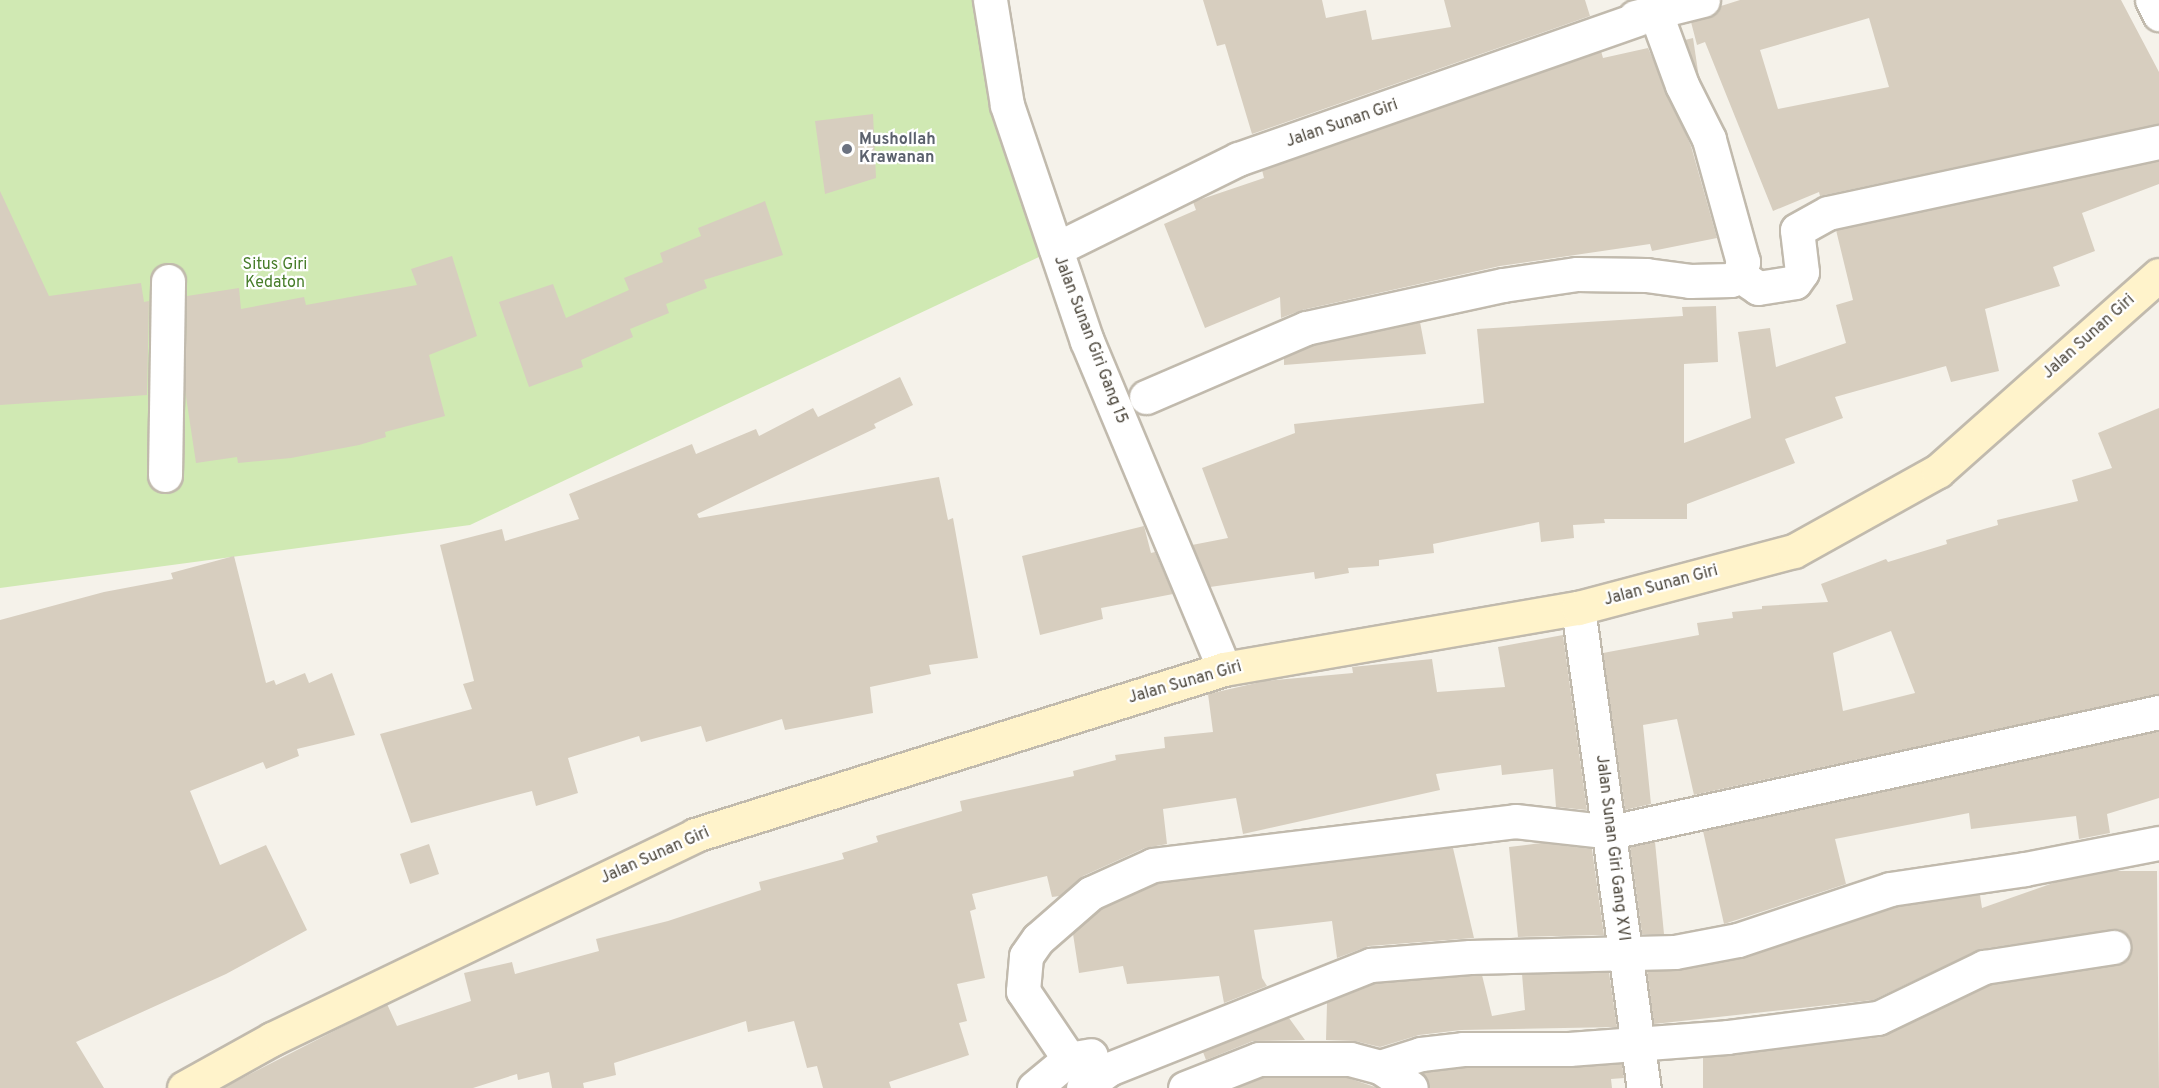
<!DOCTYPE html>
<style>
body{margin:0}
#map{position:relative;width:2159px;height:1088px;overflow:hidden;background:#f5f2ea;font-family:Overpass,sans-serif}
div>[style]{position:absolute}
.green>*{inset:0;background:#d0e9b3}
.building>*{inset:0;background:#d7cebf}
.roads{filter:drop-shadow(2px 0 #c1baad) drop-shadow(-2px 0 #c1baad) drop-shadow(0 2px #c1baad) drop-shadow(0 -2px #c1baad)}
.minor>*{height:33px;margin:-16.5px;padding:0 16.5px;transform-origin:16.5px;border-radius:16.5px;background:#fff}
.secondary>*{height:33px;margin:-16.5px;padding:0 16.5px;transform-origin:16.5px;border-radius:16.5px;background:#fff3cb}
.dots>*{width:16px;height:16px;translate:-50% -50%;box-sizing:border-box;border:3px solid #fff;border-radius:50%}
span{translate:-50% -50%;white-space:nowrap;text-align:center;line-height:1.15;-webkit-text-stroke:4.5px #fff;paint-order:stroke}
.street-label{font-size:16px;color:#494338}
.worship-label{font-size:16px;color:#5b616d;font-weight:700}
.left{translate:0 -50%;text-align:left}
.park-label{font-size:16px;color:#477d2a}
</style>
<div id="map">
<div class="green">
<i style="clip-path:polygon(0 0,990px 0,1056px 249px,470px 525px,0 588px)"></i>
</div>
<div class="building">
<i style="clip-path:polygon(1203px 0,1322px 0,1326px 18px,1366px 10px,1372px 40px,1451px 27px,1444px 0,1585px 0,1590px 16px,1252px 134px,1225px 44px,1217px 46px)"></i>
<i style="clip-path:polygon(evenodd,1740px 0,2121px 0,2159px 72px,2159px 124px,1820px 196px,1819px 192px,1773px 211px,1705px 42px,1697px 45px,1691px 22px,1708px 18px,1721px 6px,1740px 0,1869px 18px,1889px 87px,1778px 109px,1760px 50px,1869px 18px)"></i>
<i style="clip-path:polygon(1693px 38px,1699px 78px,1685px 40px)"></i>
<i style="clip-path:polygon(1648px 48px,1691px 146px,1717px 238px,1652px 251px,1650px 244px,1500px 266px,1302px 310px,1281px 318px,1280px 297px,1205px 328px,1164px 224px,1196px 210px,1193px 202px,1264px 178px,1262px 170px,1601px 51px,1603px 58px)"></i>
<i style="clip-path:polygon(873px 114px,876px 178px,825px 194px,815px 121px)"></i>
<i style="clip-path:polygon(2159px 161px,2159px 184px,2082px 213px,2095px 251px,2053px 267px,2060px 286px,1985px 309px,1999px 371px,1951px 382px,1946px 366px,1835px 397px,1843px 418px,1785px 439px,1795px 463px,1687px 504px,1687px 519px,1604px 519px,1605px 523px,1573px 525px,1574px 538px,1541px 542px,1539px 522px,1433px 544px,1434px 553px,1379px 560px,1379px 566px,1348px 568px,1349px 573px,1315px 579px,1314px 572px,1210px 587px,1192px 545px,1228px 538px,1202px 468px,1295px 433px,1294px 424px,1484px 403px,1477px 329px,1683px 316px,1682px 307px,1716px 306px,1718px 362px,1684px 364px,1684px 443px,1751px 418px,1738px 332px,1770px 328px,1776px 367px,1846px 343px,1836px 305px,1853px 300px,1836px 230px)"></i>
<i style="clip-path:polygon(0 191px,49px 296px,141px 283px,144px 302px,149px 301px,147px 395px,0 405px)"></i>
<i style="clip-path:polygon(765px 201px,783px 255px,704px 280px,707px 288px,666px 304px,669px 313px,630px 329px,633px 337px,581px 360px,583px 367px,529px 387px,499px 302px,553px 284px,566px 318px,629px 290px,624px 278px,663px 262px,660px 253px,701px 236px,698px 228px)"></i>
<i style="clip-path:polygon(452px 256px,477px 336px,429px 355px,445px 416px,385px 432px,386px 437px,359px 445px,291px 458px,238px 463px,237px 457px,196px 463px,185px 390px,187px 296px,239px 288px,241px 309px,304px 297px,306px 305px,417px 285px,411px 269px)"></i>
<i style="clip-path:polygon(1420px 322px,1426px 354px,1284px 365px,1284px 358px,1312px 346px)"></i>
<i style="clip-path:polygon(900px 377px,913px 405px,874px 424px,876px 428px,697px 514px,699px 518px,939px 477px,948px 520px,953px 518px,978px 658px,929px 665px,931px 674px,870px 687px,873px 713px,785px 730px,782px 719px,706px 742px,701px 726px,641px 742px,639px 736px,568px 758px,578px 793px,536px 806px,532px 791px,411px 823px,380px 734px,472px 709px,463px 684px,474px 681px,440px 545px,502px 529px,505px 541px,579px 519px,569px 494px,692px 444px,696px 454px,756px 429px,759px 436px,813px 408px,818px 417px)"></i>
<i style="clip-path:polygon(evenodd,2159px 408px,2159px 694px,1694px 795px,1677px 719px,1643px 725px,1651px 804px,1625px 810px,1603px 653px,1699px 635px,1697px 623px,1733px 618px,1732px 612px,1762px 609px,1762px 606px,1828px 602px,1821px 584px,1886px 559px,1888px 562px,1947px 544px,1946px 540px,1998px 525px,1997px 520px,2078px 501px,2072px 480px,2112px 468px,2098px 433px,2159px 408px,1891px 631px,1915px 693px,1843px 711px,1833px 653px,1891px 631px)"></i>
<i style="clip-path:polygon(1144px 526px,1151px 553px,1155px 552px,1173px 594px,1101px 608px,1103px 619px,1040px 635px,1022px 556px)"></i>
<i style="clip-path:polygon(234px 556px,266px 683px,274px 680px,276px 685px,305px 673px,309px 683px,332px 673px,355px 735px,297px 749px,299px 756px,266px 769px,263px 762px,190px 791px,220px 865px,266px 845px,307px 930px,226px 974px,76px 1042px,104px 1088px,0 1088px,0 620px,104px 592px,173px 579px,171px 573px)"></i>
<i style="clip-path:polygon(1563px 635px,1587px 810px,1556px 807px,1553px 769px,1502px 775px,1501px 765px,1436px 774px,1440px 790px,1243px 834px,1236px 798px,1163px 809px,1167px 844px,1145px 848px,1083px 876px,1060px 896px,1052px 897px,1047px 876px,972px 894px,976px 909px,970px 911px,985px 978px,957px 984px,967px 1021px,959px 1023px,969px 1055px,889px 1082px,891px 1088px,823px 1088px,817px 1066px,807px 1068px,794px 1021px,748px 1032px,746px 1021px,614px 1063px,616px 1075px,583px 1083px,584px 1088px,552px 1088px,549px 1072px,518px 1080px,517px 1074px,473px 1088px,223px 1088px,387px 1004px,397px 1026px,471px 1001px,464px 973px,512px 962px,515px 974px,599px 951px,596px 939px,668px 921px,761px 890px,759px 882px,844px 859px,842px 853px,878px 842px,876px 836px,962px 811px,960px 801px,1074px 776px,1073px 771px,1116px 760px,1115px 755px,1165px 748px,1164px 737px,1213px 732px,1208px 694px,1265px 681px,1353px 673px,1352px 667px,1432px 659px,1437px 692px,1505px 687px,1498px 647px)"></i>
<i style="clip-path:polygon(2159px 731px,2159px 798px,2107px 814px,2110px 833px,2079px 839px,2076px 816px,1971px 829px,1969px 813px,1835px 839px,1846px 884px,1724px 924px,1703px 831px)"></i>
<i style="clip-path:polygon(1655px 842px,1664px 934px,1642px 934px,1630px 847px)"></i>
<i style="clip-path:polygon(1541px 843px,1592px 849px,1604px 935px,1518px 937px,1509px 847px)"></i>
<i style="clip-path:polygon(429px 844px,439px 874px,410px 884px,400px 854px)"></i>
<i style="clip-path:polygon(1453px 848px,1474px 938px,1369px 946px,1337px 958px,1332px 921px,1254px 930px,1262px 978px,1267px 986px,1224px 1003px,1219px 976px,1127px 984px,1123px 966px,1079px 973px,1073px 934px,1101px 909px,1158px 883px)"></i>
<i style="clip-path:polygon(2115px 871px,2157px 871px,2159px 1088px,1703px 1088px,1703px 1058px,1881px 1037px,1990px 985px,2116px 965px,2125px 961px,2132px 945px,2119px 929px,1981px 949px,1873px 1000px,1654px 1024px,1647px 971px,1679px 970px,1742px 958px,1894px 907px,1980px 895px,1982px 908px,2056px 882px)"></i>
<i style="clip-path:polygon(1609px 972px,1617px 1027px,1461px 1030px,1419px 1035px,1380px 1047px,1355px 1041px,1326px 1040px,1327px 1003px,1375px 983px,1482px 975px,1492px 1016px,1525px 1010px,1522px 974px)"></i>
<i style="clip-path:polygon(1289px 1018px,1305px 1040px,1253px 1041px,1206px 1060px,1203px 1052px)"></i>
<i style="clip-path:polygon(1622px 1064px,1624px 1078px,1611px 1079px,1612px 1088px,1430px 1088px,1422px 1073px,1464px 1068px)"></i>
<i style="clip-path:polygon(1263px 1078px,1348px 1078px,1378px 1088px,1236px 1088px)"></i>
</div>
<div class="roads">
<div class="minor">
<i style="left:990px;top:0;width:106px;rotate:80.8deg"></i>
<i style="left:1007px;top:105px;width:249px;rotate:71.3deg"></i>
<i style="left:1087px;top:341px;width:355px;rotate:67.3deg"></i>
<i style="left:2152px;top:0;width:16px;rotate:63deg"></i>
<i style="left:1635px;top:17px;width:70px;rotate:-14deg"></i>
<i style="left:1056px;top:249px;width:203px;rotate:-26.3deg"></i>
<i style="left:1238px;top:159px;width:423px;rotate:-19.3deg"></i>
<i style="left:1739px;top:275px;width:23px;rotate:34deg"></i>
<i style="left:1758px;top:288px;width:37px;rotate:-9deg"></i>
<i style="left:1795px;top:282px;width:12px;rotate:-55deg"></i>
<i style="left:1802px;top:272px;width:42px;rotate:-96.8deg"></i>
<i style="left:1797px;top:230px;width:35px;rotate:-29deg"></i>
<i style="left:1828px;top:213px;width:339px;rotate:-12.1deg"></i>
<i style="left:1146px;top:397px;width:174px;rotate:-23.3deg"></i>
<i style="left:1306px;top:328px;width:202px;rotate:-12.3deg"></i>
<i style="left:1503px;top:285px;width:75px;rotate:-8.5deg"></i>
<i style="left:1577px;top:274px;width:69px;rotate:0.8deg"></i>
<i style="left:1646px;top:275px;width:44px;rotate:7.8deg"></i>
<i style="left:1690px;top:281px;width:41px;rotate:-1.4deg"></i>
<i style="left:1731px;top:280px;width:9px;rotate:-32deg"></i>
<i style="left:1739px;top:275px;width:14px;rotate:-73deg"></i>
<i style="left:1743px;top:262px;width:128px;rotate:-105.5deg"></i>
<i style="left:1709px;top:139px;width:60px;rotate:-116.6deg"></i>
<i style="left:1682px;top:85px;width:76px;rotate:-110.1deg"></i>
<i style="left:165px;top:475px;width:194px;rotate:-89.1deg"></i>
<i style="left:1578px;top:608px;width:485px;rotate:82.2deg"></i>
<i style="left:1069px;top:1059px;width:82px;rotate:-124.1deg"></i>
<i style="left:1023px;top:991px;width:35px;rotate:-85deg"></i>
<i style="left:1026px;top:956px;width:21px;rotate:-55deg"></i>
<i style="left:1038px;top:939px;width:70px;rotate:-41deg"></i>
<i style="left:1091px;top:893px;width:68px;rotate:-24.3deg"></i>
<i style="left:1153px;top:865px;width:365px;rotate:-6.9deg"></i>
<i style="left:1515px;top:821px;width:97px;rotate:6.5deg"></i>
<i style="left:1611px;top:832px;width:561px;rotate:-12.35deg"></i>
<i style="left:1380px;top:1067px;width:43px;rotate:-17.6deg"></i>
<i style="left:1421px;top:1054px;width:42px;rotate:-6.8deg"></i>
<i style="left:1463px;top:1049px;width:106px"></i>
<i style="left:1569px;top:1049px;width:158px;rotate:-4.3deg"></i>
<i style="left:1727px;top:1037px;width:152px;rotate:-7.2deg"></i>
<i style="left:1878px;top:1018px;width:118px;rotate:-25.7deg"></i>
<i style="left:1984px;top:967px;width:131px;rotate:-8.8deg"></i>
<i style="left:1034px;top:1088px;width:45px;rotate:-39.6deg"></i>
<i style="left:1069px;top:1059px;width:22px;rotate:-10deg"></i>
<i style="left:1083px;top:1088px;width:32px;rotate:-36deg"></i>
<i style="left:1109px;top:1069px;width:282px;rotate:-21.7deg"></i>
<i style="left:1371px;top:965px;width:99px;rotate:-4.6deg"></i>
<i style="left:1470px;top:957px;width:205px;rotate:-1.4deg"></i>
<i style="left:1675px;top:952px;width:64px;rotate:-10.8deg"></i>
<i style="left:1738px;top:940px;width:160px;rotate:-18.5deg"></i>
<i style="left:1890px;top:889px;width:136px;rotate:-8.4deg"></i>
<i style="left:2025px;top:869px;width:136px;rotate:-11deg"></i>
<i style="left:1185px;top:1088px;width:79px;rotate:-21.4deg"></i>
<i style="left:1259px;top:1059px;width:91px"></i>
<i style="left:1350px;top:1059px;width:31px;rotate:15deg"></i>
<i style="left:1380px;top:1067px;width:37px;rotate:34deg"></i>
</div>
<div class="secondary">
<i style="left:184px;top:1088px;width:101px;rotate:-29.1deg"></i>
<i style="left:272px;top:1039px;width:470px;rotate:-25.7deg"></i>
<i style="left:695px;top:835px;width:554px;rotate:-17.42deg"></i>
<i style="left:1224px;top:669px;width:359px;rotate:-9.8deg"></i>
<i style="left:1578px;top:608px;width:223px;rotate:-14.8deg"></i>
<i style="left:1794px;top:551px;width:165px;rotate:-29.1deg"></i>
<i style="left:1938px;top:471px;width:295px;rotate:-41.6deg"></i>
</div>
</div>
<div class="dots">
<i style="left:847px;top:149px;background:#6b7280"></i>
</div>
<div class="street-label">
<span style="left:1342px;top:124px;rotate:-19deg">Jalan Sunan Giri</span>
<span style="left:2089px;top:337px;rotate:-42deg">Jalan Sunan Giri</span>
<span style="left:1090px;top:340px;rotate:69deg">Jalan Sunan Giri Gang 15</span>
<span style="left:1661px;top:586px;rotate:-15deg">Jalan Sunan Giri</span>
<span style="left:1185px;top:683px;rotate:-16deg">Jalan Sunan Giri</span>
<span style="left:1612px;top:848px;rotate:83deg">Jalan Sunan Giri Gang XVI</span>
<span style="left:655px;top:856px;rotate:-24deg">Jalan Sunan Giri</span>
</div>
<div class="worship-label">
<span class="left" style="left:859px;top:149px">Mushollah<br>Krawanan</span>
</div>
<div class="park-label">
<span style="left:275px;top:274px">Situs Giri<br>Kedaton</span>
</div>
</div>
